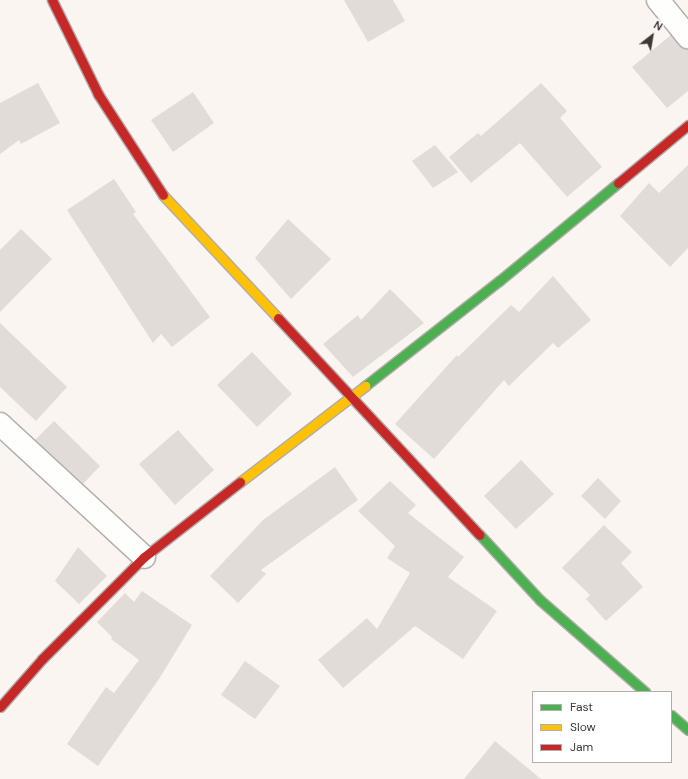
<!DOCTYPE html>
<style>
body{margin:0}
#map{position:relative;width:688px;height:779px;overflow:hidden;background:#faf5f1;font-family:"DM Sans",sans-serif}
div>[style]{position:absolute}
.building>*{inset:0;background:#e1dcd8}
.roads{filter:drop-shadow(1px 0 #b1aca9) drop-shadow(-1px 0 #b1aca9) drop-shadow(0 1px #b1aca9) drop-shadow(0 -1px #b1aca9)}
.street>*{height:22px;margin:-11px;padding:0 11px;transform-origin:11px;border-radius:11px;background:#fefefd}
.fast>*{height:9px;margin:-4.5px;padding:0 4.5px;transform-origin:4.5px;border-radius:4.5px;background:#4caf50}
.slow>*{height:9px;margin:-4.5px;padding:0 4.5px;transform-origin:4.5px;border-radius:4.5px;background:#ffc107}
.jam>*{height:9px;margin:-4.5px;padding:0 4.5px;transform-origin:4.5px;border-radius:4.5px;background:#c62828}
span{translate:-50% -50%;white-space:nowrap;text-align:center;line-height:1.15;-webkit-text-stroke:3.5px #fff;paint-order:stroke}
.legend{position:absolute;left:532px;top:691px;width:140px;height:72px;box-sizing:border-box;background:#fff;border:1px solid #b2afae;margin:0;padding:5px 7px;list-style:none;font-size:12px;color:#3f3834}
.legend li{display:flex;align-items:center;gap:8px;height:20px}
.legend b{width:20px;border:1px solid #b2afae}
.north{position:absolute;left:632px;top:16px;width:40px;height:40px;-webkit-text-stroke:3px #fff;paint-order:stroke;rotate:31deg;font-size:11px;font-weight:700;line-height:16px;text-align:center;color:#3f3834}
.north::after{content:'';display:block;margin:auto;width:14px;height:18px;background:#3f3834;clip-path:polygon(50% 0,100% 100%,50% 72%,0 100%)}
</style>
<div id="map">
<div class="building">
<i style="clip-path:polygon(344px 0,393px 0,405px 21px,368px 42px)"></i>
<i style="clip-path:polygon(671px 35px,679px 45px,688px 49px,688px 91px,667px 108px,632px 67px)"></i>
<i style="clip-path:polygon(38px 83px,60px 123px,21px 144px,19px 140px,0 154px,0 103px)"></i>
<i style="clip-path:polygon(541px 83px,567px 111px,560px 118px,602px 167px,567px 197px,520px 143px,471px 183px,449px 157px,478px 133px,481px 136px)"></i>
<i style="clip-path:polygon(193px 92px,214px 123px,173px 152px,151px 120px)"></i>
<i style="clip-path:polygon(435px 145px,458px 172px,433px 188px,412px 161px)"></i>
<i style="clip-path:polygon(688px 165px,688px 248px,670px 267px,620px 216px,649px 183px,659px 193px)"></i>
<i style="clip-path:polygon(114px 179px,136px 212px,133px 214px,210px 317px,172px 347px,161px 334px,153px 343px,67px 210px)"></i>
<i style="clip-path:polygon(288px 219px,331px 259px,291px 299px,255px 258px)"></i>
<i style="clip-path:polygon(21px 229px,52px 259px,0 312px,0 250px)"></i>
<i style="clip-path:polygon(553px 276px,591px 320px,558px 348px,553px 343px,509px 386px,504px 380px,434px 459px,395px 424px,457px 355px,458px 357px,511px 305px,519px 312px)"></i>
<i style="clip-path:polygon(390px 289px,424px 323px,353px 377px,323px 344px,358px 315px,361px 320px)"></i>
<i style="clip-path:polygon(0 323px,67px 387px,36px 421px,0 387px)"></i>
<i style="clip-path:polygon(252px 352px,292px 394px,257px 427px,217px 385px)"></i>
<i style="clip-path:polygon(54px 421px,100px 466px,83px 484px,35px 440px)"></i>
<i style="clip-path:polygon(178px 430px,214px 470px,175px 505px,139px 464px)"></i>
<i style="clip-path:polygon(521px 460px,554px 494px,516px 529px,484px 496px)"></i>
<i style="clip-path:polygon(335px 467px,358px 500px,261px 570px,266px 574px,238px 603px,210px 576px,263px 520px)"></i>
<i style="clip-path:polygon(598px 478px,621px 501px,605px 519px,581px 496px)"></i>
<i style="clip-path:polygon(390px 481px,416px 505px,408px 513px,464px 557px,448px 577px,497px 611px,463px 659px,415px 626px,343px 688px,318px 660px,367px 618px,377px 629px,410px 573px,387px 558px,395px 546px,358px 511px)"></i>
<i style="clip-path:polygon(604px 525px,632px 552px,621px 563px,643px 587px,606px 621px,586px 599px,590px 595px,562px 568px)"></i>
<i style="clip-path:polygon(78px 547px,107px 576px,79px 604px,55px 581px)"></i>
<i style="clip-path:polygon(142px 591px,192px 625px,159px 679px,98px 766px,67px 744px,106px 687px,114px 693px,139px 660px,111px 639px,112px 637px,97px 622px,125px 593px,134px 602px)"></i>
<i style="clip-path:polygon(245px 661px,280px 686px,255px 719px,221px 695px)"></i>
<i style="clip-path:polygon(495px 741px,541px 779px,464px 779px)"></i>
</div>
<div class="roads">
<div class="street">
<i style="left:658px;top:0;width:48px;rotate:51deg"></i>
<i style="left:0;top:424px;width:196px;rotate:42.7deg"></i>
</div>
<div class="fast">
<i style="left:365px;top:386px;width:170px;rotate:-38.1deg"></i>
<i style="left:499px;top:281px;width:154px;rotate:-39.5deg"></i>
<i style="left:480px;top:535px;width:88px;rotate:47.3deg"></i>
<i style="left:540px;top:600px;width:140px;rotate:41.2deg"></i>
<i style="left:671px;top:715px;width:23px;rotate:41deg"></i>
</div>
<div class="slow">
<i style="left:163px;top:195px;width:168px;rotate:46.9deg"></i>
<i style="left:240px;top:482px;width:158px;rotate:-37.5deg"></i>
</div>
<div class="jam">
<i style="left:52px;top:0;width:105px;rotate:63.9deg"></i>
<i style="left:98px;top:94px;width:120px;rotate:57.2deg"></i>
<i style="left:618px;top:183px;width:91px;rotate:-39.6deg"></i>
<i style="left:278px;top:318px;width:296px;rotate:47.1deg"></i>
<i style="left:0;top:707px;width:64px;rotate:-48.8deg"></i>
<i style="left:42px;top:659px;width:144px;rotate:-45deg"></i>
<i style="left:144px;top:557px;width:122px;rotate:-38deg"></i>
</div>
</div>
<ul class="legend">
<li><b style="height:5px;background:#4caf50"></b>Fast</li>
<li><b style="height:5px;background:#ffc107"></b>Slow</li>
<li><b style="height:5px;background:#c62828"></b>Jam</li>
</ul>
<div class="north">N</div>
</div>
